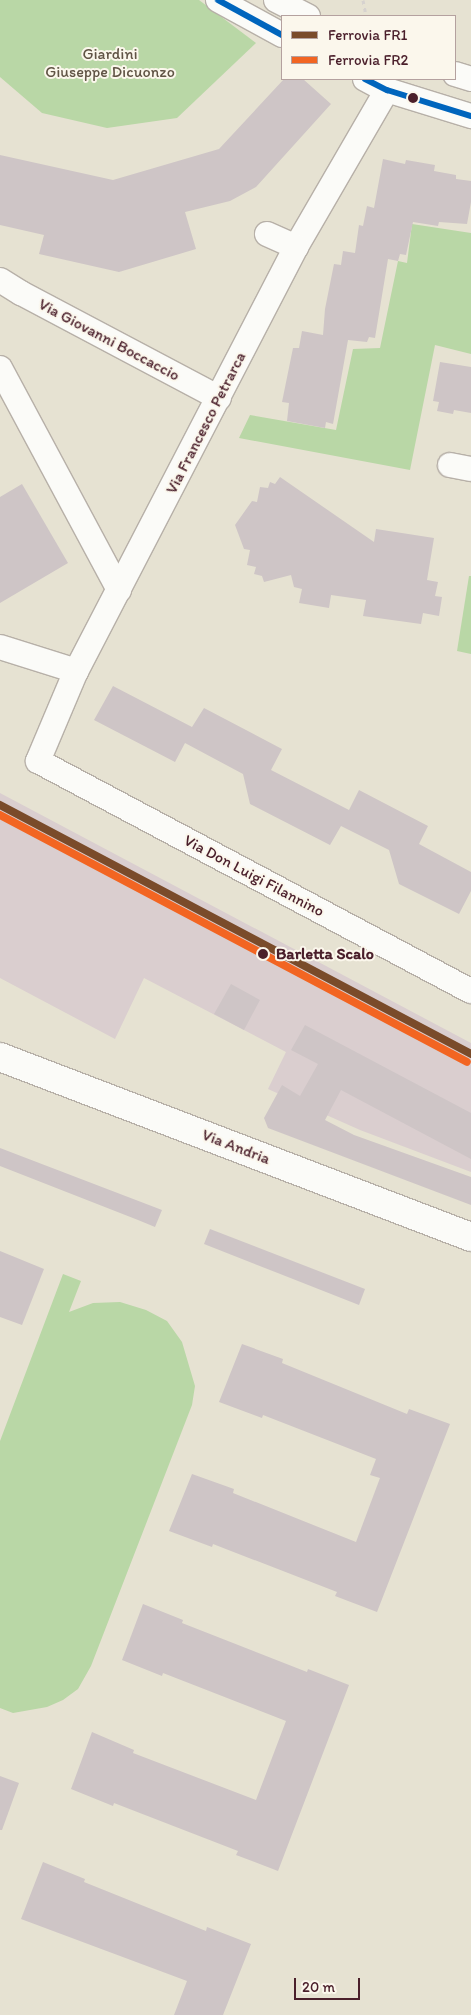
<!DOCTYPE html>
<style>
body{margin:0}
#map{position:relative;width:471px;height:2015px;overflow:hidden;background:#e6e2d2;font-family:Itim,sans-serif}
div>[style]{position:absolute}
.industrial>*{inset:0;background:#dacecf}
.green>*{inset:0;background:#b9d7a6}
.building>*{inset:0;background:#cec5c6}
.path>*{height:3px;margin-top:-1.5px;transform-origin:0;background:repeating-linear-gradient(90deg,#d6d2cf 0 4px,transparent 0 8px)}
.roads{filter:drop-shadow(1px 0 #b7b0a8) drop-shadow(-1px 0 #b7b0a8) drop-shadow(0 1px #b7b0a8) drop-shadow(0 -1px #b7b0a8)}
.minor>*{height:24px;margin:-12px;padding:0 12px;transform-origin:12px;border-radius:12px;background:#fbfbf8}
.major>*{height:28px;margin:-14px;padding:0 14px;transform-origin:14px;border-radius:14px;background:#fbfbf8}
.bus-1>*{height:6px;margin:-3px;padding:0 3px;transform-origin:3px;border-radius:3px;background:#0065bd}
.rail-1>*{height:8px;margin:-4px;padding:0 4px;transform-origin:4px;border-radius:4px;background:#7a4b2a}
.rail-2>*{height:8px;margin:-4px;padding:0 4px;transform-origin:4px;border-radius:4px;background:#f26522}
.dots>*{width:14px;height:14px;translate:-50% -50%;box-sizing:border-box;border:2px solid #fbf7ec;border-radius:50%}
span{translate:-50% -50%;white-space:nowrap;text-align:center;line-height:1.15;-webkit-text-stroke:4px #fbf7ec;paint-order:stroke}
.park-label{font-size:16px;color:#605445}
.street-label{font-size:16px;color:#4a1f2b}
.stop-label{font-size:16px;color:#4a1f2b;font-weight:700}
.left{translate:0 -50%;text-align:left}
.legend{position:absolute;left:281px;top:15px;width:175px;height:65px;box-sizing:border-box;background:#fbf7ec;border:1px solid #b4a19f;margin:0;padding:6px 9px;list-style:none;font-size:15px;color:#4a1f2b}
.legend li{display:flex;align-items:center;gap:10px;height:25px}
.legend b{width:25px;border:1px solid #b4a19f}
.scale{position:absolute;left:294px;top:1978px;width:66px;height:22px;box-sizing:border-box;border:2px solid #4a1f2b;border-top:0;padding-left:6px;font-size:15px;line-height:18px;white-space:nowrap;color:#4a1f2b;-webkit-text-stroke:4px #fbf7ec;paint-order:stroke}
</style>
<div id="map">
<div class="industrial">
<i style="clip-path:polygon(0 793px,471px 1043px,471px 1172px,360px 1130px,268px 1089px,286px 1052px,144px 978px,115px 1039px,0 978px)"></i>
</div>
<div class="green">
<i style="clip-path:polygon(0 0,199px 0,256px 43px,177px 118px,107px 128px,42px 113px,0 77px)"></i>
<i style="clip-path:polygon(412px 224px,471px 233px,471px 354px,435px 345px,410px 470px,239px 438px,250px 415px,336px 430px,353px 349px,380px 348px,398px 261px,407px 263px)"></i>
<i style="clip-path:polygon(469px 576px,471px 576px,471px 654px,457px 651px)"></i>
<i style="clip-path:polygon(63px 1274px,81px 1281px,69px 1312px,93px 1303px,120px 1302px,146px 1310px,167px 1321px,182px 1342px,195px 1386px,192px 1405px,91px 1666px,78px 1689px,63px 1700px,47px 1707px,13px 1713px,0 1708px,0 1441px)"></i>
</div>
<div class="building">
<i style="clip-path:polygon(284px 79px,303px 79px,331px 104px,256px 187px,230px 201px,185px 212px,196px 249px,119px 272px,39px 254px,44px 235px,0 225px,0 155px,113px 180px,219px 149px)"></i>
<i style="clip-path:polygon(383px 159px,405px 164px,406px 160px,435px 165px,434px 171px,456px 175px,456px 179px,471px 181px,471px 202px,467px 224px,439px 222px,438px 226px,413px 222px,406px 255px,400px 254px,398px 261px,388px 259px,375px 338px,369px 337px,367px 342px,348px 340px,333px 424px,326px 422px,325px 428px,287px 421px,289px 403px,282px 402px,293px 348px,299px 348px,302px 331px,323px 335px,325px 309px,334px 264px,341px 265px,343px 251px,355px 253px,359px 225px,363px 226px,367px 206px,374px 208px)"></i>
<i style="clip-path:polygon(440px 362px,471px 367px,471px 413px,454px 410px,453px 414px,437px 411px,439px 402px,433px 401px)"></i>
<i style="clip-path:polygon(280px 477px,374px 542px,376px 529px,434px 538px,427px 580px,438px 582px,435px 596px,442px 597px,439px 616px,423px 613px,421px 624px,363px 616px,366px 600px,331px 595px,329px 608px,299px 603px,302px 589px,294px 587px,291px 575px,264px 582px,262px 576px,254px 574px,256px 567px,247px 565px,250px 550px,244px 549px,235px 525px,252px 501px,257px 502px,260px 487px,268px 488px,270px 482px,275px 484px)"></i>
<i style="clip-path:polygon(22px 484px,68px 563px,0 603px,0 497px)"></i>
<i style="clip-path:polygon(113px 686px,192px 727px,204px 708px,282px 749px,271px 770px,349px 810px,359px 790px,428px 826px,419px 844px,471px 872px,471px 891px,459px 914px,399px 884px,389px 850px,341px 826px,330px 845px,250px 804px,243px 774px,185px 743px,175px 762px,94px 720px)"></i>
<i style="clip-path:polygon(231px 984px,260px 1000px,244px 1030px,214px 1014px)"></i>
<i style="clip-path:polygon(305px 1025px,471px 1113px,471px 1159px,341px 1090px,325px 1120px,354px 1135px,471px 1177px,471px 1205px,268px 1128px,264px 1118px,282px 1085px,300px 1096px,318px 1064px,291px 1050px)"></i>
<i style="clip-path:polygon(0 1148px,162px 1210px,155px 1227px,138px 1220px,0 1166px)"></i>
<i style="clip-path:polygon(210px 1229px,365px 1289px,359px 1305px,204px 1244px)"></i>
<i style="clip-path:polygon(0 1251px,44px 1269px,22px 1325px,0 1317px)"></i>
<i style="clip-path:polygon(242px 1344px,283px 1359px,282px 1363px,407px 1414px,409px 1409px,450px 1424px,377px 1612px,335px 1596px,337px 1592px,213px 1544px,212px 1547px,169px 1531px,192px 1474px,234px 1489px,233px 1493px,356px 1542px,380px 1478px,370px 1475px,376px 1459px,263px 1415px,262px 1418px,219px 1402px)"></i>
<i style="clip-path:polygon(143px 1604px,183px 1620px,182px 1623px,307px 1672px,308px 1669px,349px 1685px,278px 1871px,236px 1855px,238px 1851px,114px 1803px,113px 1806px,71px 1789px,92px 1732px,134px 1750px,133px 1753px,256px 1800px,286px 1721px,163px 1673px,162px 1676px,122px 1660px)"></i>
<i style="clip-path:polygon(0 1776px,19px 1783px,2px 1830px,0 1830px)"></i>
<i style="clip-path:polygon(43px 1862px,85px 1879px,84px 1882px,206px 1931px,207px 1927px,251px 1944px,223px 2015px,174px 2015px,187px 1981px,21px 1919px)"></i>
</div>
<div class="path">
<i style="left:363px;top:0;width:16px;rotate:79deg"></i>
</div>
<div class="roads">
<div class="minor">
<i style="left:218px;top:0;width:73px;rotate:28.7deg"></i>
<i style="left:276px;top:0;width:36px;rotate:27deg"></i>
<i style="left:455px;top:74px;width:17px;rotate:17deg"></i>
<i style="left:365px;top:79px;width:21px;rotate:28deg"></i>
<i style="left:387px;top:90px;width:181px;rotate:120.1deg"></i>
<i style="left:296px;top:247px;width:478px;rotate:117.4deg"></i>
<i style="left:76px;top:671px;width:98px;rotate:112.9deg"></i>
<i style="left:38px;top:761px;width:490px;rotate:28deg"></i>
<i style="left:390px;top:91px;width:85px;rotate:17.2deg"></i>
<i style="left:267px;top:234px;width:32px;rotate:24deg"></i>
<i style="left:0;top:280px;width:25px;rotate:32deg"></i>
<i style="left:21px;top:293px;width:224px;rotate:27.9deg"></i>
<i style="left:0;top:368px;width:252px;rotate:61.8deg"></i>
<i style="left:450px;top:465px;width:21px;rotate:11deg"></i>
<i style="left:0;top:647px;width:80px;rotate:17.5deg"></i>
</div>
<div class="major">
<i style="left:0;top:1057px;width:504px;rotate:20.92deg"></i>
</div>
</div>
<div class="bus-1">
<i style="left:218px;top:0;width:73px;rotate:28.7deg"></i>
<i style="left:365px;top:79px;width:25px;rotate:27deg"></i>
<i style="left:387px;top:90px;width:88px;rotate:17.2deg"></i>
</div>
<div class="rail-1">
<i style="left:0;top:805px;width:533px;rotate:27.86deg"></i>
</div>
<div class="rail-2">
<i style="left:0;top:815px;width:528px;rotate:27.87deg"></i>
</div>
<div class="dots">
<i style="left:413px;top:98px;background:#4a1f2b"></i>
<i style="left:263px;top:954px;background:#4a1f2b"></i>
</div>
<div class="park-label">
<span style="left:110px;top:63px">Giardini<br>Giuseppe Dicuonzo</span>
</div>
<div class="street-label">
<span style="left:109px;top:340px;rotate:28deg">Via Giovanni Boccaccio</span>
<span style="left:206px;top:423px;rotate:-63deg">Via Francesco Petrarca</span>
<span style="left:254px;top:876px;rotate:28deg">Via Don Luigi Filannino</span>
<span style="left:236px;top:1147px;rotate:21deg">Via Andria</span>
</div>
<div class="stop-label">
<span class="left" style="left:276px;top:954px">Barletta Scalo</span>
</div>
<ul class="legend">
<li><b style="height:6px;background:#7a4b2a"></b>Ferrovia FR1</li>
<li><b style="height:6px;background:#f26522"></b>Ferrovia FR2</li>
</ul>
<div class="scale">20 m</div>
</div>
